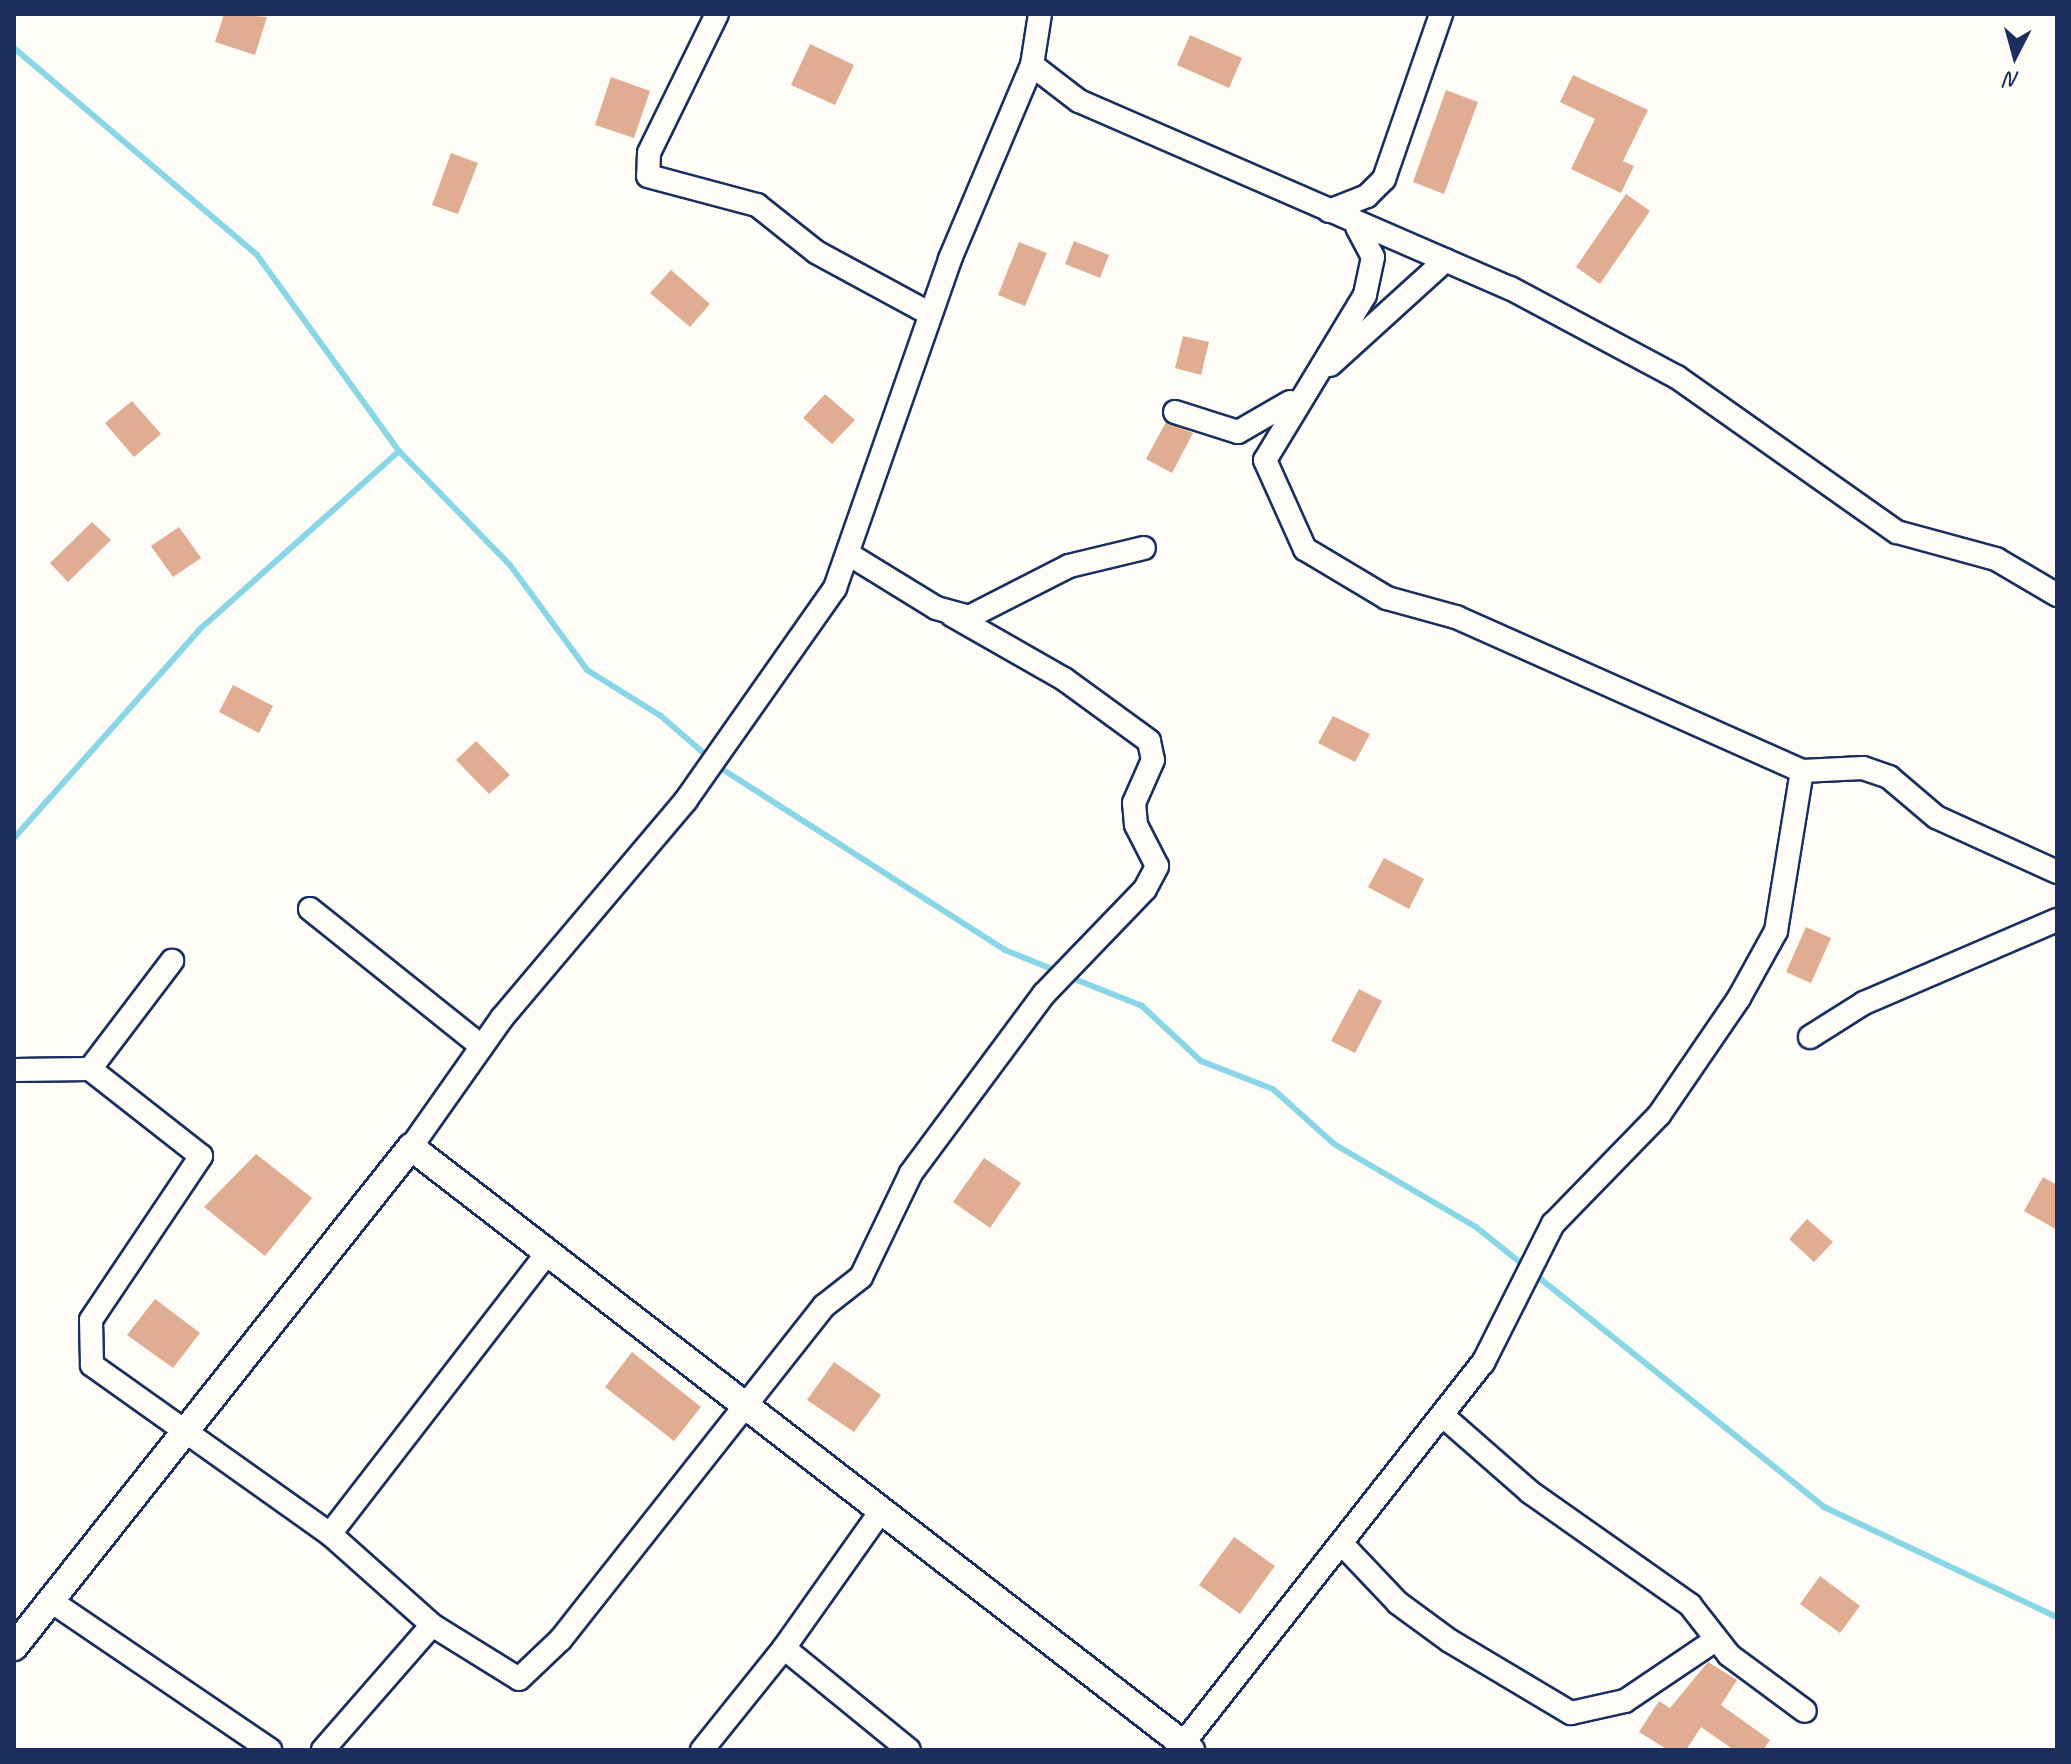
<!DOCTYPE html>
<style>
body{margin:0}
#map{position:relative;width:2071px;height:1764px;overflow:hidden;background:#fdfcf7;font-family:Caveat,sans-serif}
div>[style]{position:absolute}
.stream>*{height:6px;margin:-3px;padding:0 3px;transform-origin:3px;border-radius:3px;background:#89d7e6}
.building>*{inset:0;background:#e0ad93}
.roads{filter:drop-shadow(2px 0 #1b2f5e) drop-shadow(-2px 0 #1b2f5e) drop-shadow(0 2px #1b2f5e) drop-shadow(0 -2px #1b2f5e)}
.minor>*{height:22px;margin:-11px;padding:0 11px;transform-origin:11px;border-radius:11px;background:#fdfcf7}
.tertiary>*{height:26px;margin:-13px;padding:0 13px;transform-origin:13px;border-radius:13px;background:#fdfcf7}
span{translate:-50% -50%;white-space:nowrap;text-align:center;line-height:1.15;-webkit-text-stroke:7px #fdfcf7;paint-order:stroke}
.frame{position:absolute;inset:0;border:16px solid #1b2f5e;pointer-events:none}
.north{position:absolute;left:1975px;top:16px;width:80px;height:80px;-webkit-text-stroke:6px #fdfcf7;paint-order:stroke;rotate:186deg;font-size:22px;font-weight:700;line-height:32px;text-align:center;color:#1b2f5e}
.north::after{content:'';display:block;margin:auto;width:28px;height:36px;background:#1b2f5e;clip-path:polygon(50% 0,100% 100%,50% 72%,0 100%)}
</style>
<div id="map">
<div class="stream">
<i style="left:14px;top:48px;width:319px;rotate:40.4deg"></i>
<i style="left:257px;top:255px;width:242px;rotate:54.1deg"></i>
<i style="left:399px;top:451px;width:159px;rotate:45.8deg"></i>
<i style="left:510px;top:565px;width:130px;rotate:53.7deg"></i>
<i style="left:587px;top:670px;width:87px;rotate:31.9deg"></i>
<i style="left:661px;top:716px;width:81px;rotate:41deg"></i>
<i style="left:722px;top:769px;width:336px;rotate:32.6deg"></i>
<i style="left:1005px;top:950px;width:56px;rotate:22deg"></i>
<i style="left:14px;top:838px;width:278px;rotate:-48.3deg"></i>
<i style="left:199px;top:630px;width:268px;rotate:-41.8deg"></i>
<i style="left:1067px;top:976px;width:81px;rotate:21.8deg"></i>
<i style="left:1142px;top:1006px;width:81px;rotate:43deg"></i>
<i style="left:1201px;top:1061px;width:77px;rotate:21.3deg"></i>
<i style="left:1273px;top:1089px;width:82px;rotate:42deg"></i>
<i style="left:1334px;top:1144px;width:164px;rotate:30.3deg"></i>
<i style="left:1476px;top:1227px;width:447px;rotate:38.8deg"></i>
<i style="left:1824px;top:1507px;width:258px;rotate:25.3deg"></i>
</div>
<div class="building">
<i style="clip-path:polygon(224px 14px,267px 17px,255px 55px,215px 42px)"></i>
<i style="clip-path:polygon(1190px 35px,1242px 58px,1229px 88px,1177px 65px)"></i>
<i style="clip-path:polygon(810px 44px,854px 65px,835px 105px,791px 85px)"></i>
<i style="clip-path:polygon(1573px 75px,1648px 110px,1623px 161px,1634px 166px,1621px 193px,1571px 169px,1595px 119px,1560px 102px)"></i>
<i style="clip-path:polygon(611px 77px,650px 91px,634px 138px,595px 125px)"></i>
<i style="clip-path:polygon(1446px 90px,1478px 102px,1444px 194px,1413px 182px)"></i>
<i style="clip-path:polygon(451px 153px,478px 163px,458px 214px,432px 205px)"></i>
<i style="clip-path:polygon(1626px 194px,1650px 211px,1600px 284px,1576px 267px)"></i>
<i style="clip-path:polygon(1074px 241px,1109px 255px,1100px 278px,1065px 264px)"></i>
<i style="clip-path:polygon(1019px 242px,1047px 253px,1025px 306px,998px 295px)"></i>
<i style="clip-path:polygon(671px 270px,710px 304px,690px 327px,650px 293px)"></i>
<i style="clip-path:polygon(1183px 336px,1209px 342px,1201px 375px,1175px 368px)"></i>
<i style="clip-path:polygon(825px 394px,855px 420px,832px 444px,803px 418px)"></i>
<i style="clip-path:polygon(132px 401px,161px 434px,134px 457px,105px 423px)"></i>
<i style="clip-path:polygon(1166px 422px,1193px 433px,1172px 473px,1146px 459px)"></i>
<i style="clip-path:polygon(92px 522px,111px 540px,68px 582px,50px 563px)"></i>
<i style="clip-path:polygon(179px 527px,201px 558px,173px 577px,151px 546px)"></i>
<i style="clip-path:polygon(233px 685px,273px 706px,259px 733px,219px 712px)"></i>
<i style="clip-path:polygon(1333px 716px,1370px 734px,1355px 762px,1318px 743px)"></i>
<i style="clip-path:polygon(476px 741px,510px 775px,489px 794px,456px 760px)"></i>
<i style="clip-path:polygon(1384px 858px,1424px 879px,1409px 909px,1368px 887px)"></i>
<i style="clip-path:polygon(1806px 927px,1831px 938px,1811px 983px,1786px 972px)"></i>
<i style="clip-path:polygon(1359px 989px,1382px 1001px,1355px 1053px,1331px 1041px)"></i>
<i style="clip-path:polygon(256px 1154px,312px 1198px,265px 1256px,204px 1207px)"></i>
<i style="clip-path:polygon(984px 1158px,1021px 1183px,990px 1228px,953px 1202px)"></i>
<i style="clip-path:polygon(2043px 1177px,2057px 1185px,2057px 1230px,2024px 1211px)"></i>
<i style="clip-path:polygon(1807px 1219px,1833px 1242px,1814px 1262px,1789px 1239px)"></i>
<i style="clip-path:polygon(155px 1299px,200px 1333px,173px 1368px,127px 1335px)"></i>
<i style="clip-path:polygon(632px 1352px,701px 1407px,674px 1441px,605px 1387px)"></i>
<i style="clip-path:polygon(834px 1362px,881px 1395px,854px 1432px,807px 1400px)"></i>
<i style="clip-path:polygon(1234px 1537px,1275px 1566px,1240px 1614px,1199px 1585px)"></i>
<i style="clip-path:polygon(1820px 1576px,1860px 1606px,1840px 1633px,1800px 1604px)"></i>
<i style="clip-path:polygon(1708px 1662px,1737px 1680px,1721px 1705px,1770px 1740px,1763px 1750px,1734px 1750px,1701px 1727px,1686px 1750px,1668px 1750px,1639px 1732px,1659px 1701px,1670px 1708px)"></i>
</div>
<div class="roads">
<div class="minor">
<i style="left:717px;top:14px;width:155px;rotate:116.1deg"></i>
<i style="left:649px;top:153px;width:23px;rotate:92deg"></i>
<i style="left:648px;top:176px;width:113px;rotate:14.9deg"></i>
<i style="left:757px;top:205px;width:75px;rotate:38.5deg"></i>
<i style="left:816px;top:252px;width:130px;rotate:28.5deg"></i>
<i style="left:1040px;top:14px;width:52px;rotate:98.9deg"></i>
<i style="left:1032px;top:65px;width:59px;rotate:37.5deg"></i>
<i style="left:1079px;top:101px;width:470px;rotate:23.5deg"></i>
<i style="left:1510px;top:288px;width:189px;rotate:28.1deg"></i>
<i style="left:1677px;top:377px;width:269px;rotate:35.2deg"></i>
<i style="left:1897px;top:532px;width:103px;rotate:15.3deg"></i>
<i style="left:1996px;top:559px;width:71px;rotate:30.5deg"></i>
<i style="left:1329px;top:211px;width:41px;rotate:-21.5deg"></i>
<i style="left:1367px;top:196px;width:24px;rotate:-45deg"></i>
<i style="left:1384px;top:179px;width:175px;rotate:-70.9deg"></i>
<i style="left:1357px;top:227px;width:34px;rotate:62deg"></i>
<i style="left:1373px;top:257px;width:39px;rotate:102deg"></i>
<i style="left:1365px;top:295px;width:193px;rotate:121.2deg"></i>
<i style="left:1265px;top:460px;width:98px;rotate:65.8deg"></i>
<i style="left:1305px;top:549px;width:96px;rotate:30.9deg"></i>
<i style="left:1387px;top:598px;width:72px;rotate:15.4deg"></i>
<i style="left:1456px;top:617px;width:379px;rotate:24deg"></i>
<i style="left:1802px;top:771px;width:61px;rotate:-2.8deg"></i>
<i style="left:1863px;top:768px;width:28px;rotate:19deg"></i>
<i style="left:1889px;top:777px;width:62px;rotate:40.4deg"></i>
<i style="left:1936px;top:817px;width:133px;rotate:24.4deg"></i>
<i style="left:1330px;top:365px;width:156px;rotate:-42.2deg"></i>
<i style="left:1175px;top:412px;width:66px;rotate:17.6deg"></i>
<i style="left:1238px;top:432px;width:60px;rotate:-30deg"></i>
<i style="left:850px;top:555px;width:101px;rotate:31.6deg"></i>
<i style="left:936px;top:608px;width:34px;rotate:15deg"></i>
<i style="left:969px;top:617px;width:112px;rotate:-27deg"></i>
<i style="left:1069px;top:566px;width:77px;rotate:-13.5deg"></i>
<i style="left:310px;top:909px;width:219px;rotate:38.7deg"></i>
<i style="left:1810px;top:1037px;width:64px;rotate:-32.2deg"></i>
<i style="left:1864px;top:1003px;width:210px;rotate:-23.3deg"></i>
<i style="left:90px;top:1069px;width:141px;rotate:38.1deg"></i>
<i style="left:201px;top:1156px;width:197px;rotate:123.9deg"></i>
<i style="left:91px;top:1320px;width:45px;rotate:88.7deg"></i>
<i style="left:92px;top:1365px;width:292px;rotate:35.4deg"></i>
<i style="left:330px;top:1534px;width:137px;rotate:41.7deg"></i>
<i style="left:432px;top:1625px;width:166px;rotate:131.1deg"></i>
<i style="left:14px;top:1070px;width:76px;rotate:-0.8deg"></i>
<i style="left:90px;top:1069px;width:136px;rotate:-52.8deg"></i>
<i style="left:411px;top:1147px;width:158px;rotate:-54.8deg"></i>
<i style="left:502px;top:1018px;width:285px;rotate:-49.8deg"></i>
<i style="left:686px;top:800px;width:259px;rotate:-54.9deg"></i>
<i style="left:835px;top:588px;width:349px;rotate:-70.7deg"></i>
<i style="left:950px;top:259px;width:211px;rotate:-67.1deg"></i>
<i style="left:1442px;top:1415px;width:117px;rotate:41.2deg"></i>
<i style="left:1530px;top:1492px;width:196px;rotate:35.2deg"></i>
<i style="left:1690px;top:1605px;width:63px;rotate:52deg"></i>
<i style="left:1729px;top:1655px;width:94px;rotate:36.4deg"></i>
<i style="left:881px;top:1511px;width:168px;rotate:125.3deg"></i>
<i style="left:784px;top:1648px;width:161px;rotate:39.2deg"></i>
<i style="left:330px;top:1534px;width:355px;rotate:-52.3deg"></i>
<i style="left:1343px;top:1545px;width:80px;rotate:46.5deg"></i>
<i style="left:1398px;top:1603px;width:64px;rotate:36.2deg"></i>
<i style="left:1450px;top:1641px;width:141px;rotate:30.8deg"></i>
<i style="left:1571px;top:1713px;width:55px;rotate:-12.5deg"></i>
<i style="left:1625px;top:1701px;width:107px;rotate:-34deg"></i>
<i style="left:51px;top:1601px;width:265px;rotate:34.2deg"></i>
<i style="left:432px;top:1625px;width:102px;rotate:31.8deg"></i>
<i style="left:519px;top:1679px;width:58px;rotate:-43.6deg"></i>
<i style="left:561px;top:1639px;width:424px;rotate:-51.7deg"></i>
<i style="left:824px;top:1306px;width:47px;rotate:-38.1deg"></i>
<i style="left:861px;top:1277px;width:115px;rotate:-64.3deg"></i>
<i style="left:911px;top:1173px;width:223px;rotate:-53.4deg"></i>
<i style="left:1044px;top:994px;width:146px;rotate:-46.1deg"></i>
<i style="left:1145px;top:889px;width:26px;rotate:-62deg"></i>
<i style="left:1157px;top:866px;width:46px;rotate:-117.1deg"></i>
<i style="left:1136px;top:825px;width:22px;rotate:-95deg"></i>
<i style="left:1134px;top:803px;width:47px;rotate:-66.2deg"></i>
<i style="left:1153px;top:760px;width:19px;rotate:-102deg"></i>
<i style="left:1149px;top:741px;width:105px;rotate:-143.9deg"></i>
<i style="left:1064px;top:679px;width:129px;rotate:-150.3deg"></i>
<i style="left:702px;top:1750px;width:131px;rotate:-51.2deg"></i>
<i style="left:1178px;top:1750px;width:493px;rotate:-51.8deg"></i>
<i style="left:1483px;top:1363px;width:156px;rotate:-63.3deg"></i>
<i style="left:1553px;top:1224px;width:152px;rotate:-45.8deg"></i>
<i style="left:1659px;top:1115px;width:142px;rotate:-55.6deg"></i>
<i style="left:1739px;top:998px;width:77px;rotate:-61.1deg"></i>
<i style="left:1776px;top:931px;width:162px;rotate:-80.8deg"></i>
</div>
<div class="tertiary">
<i style="left:14px;top:1647px;width:638px;rotate:-51.55deg"></i>
<i style="left:411px;top:1147px;width:986px;rotate:37.71deg"></i>
</div>
</div>
<div class="frame"></div>
<div class="north">N</div>
</div>
